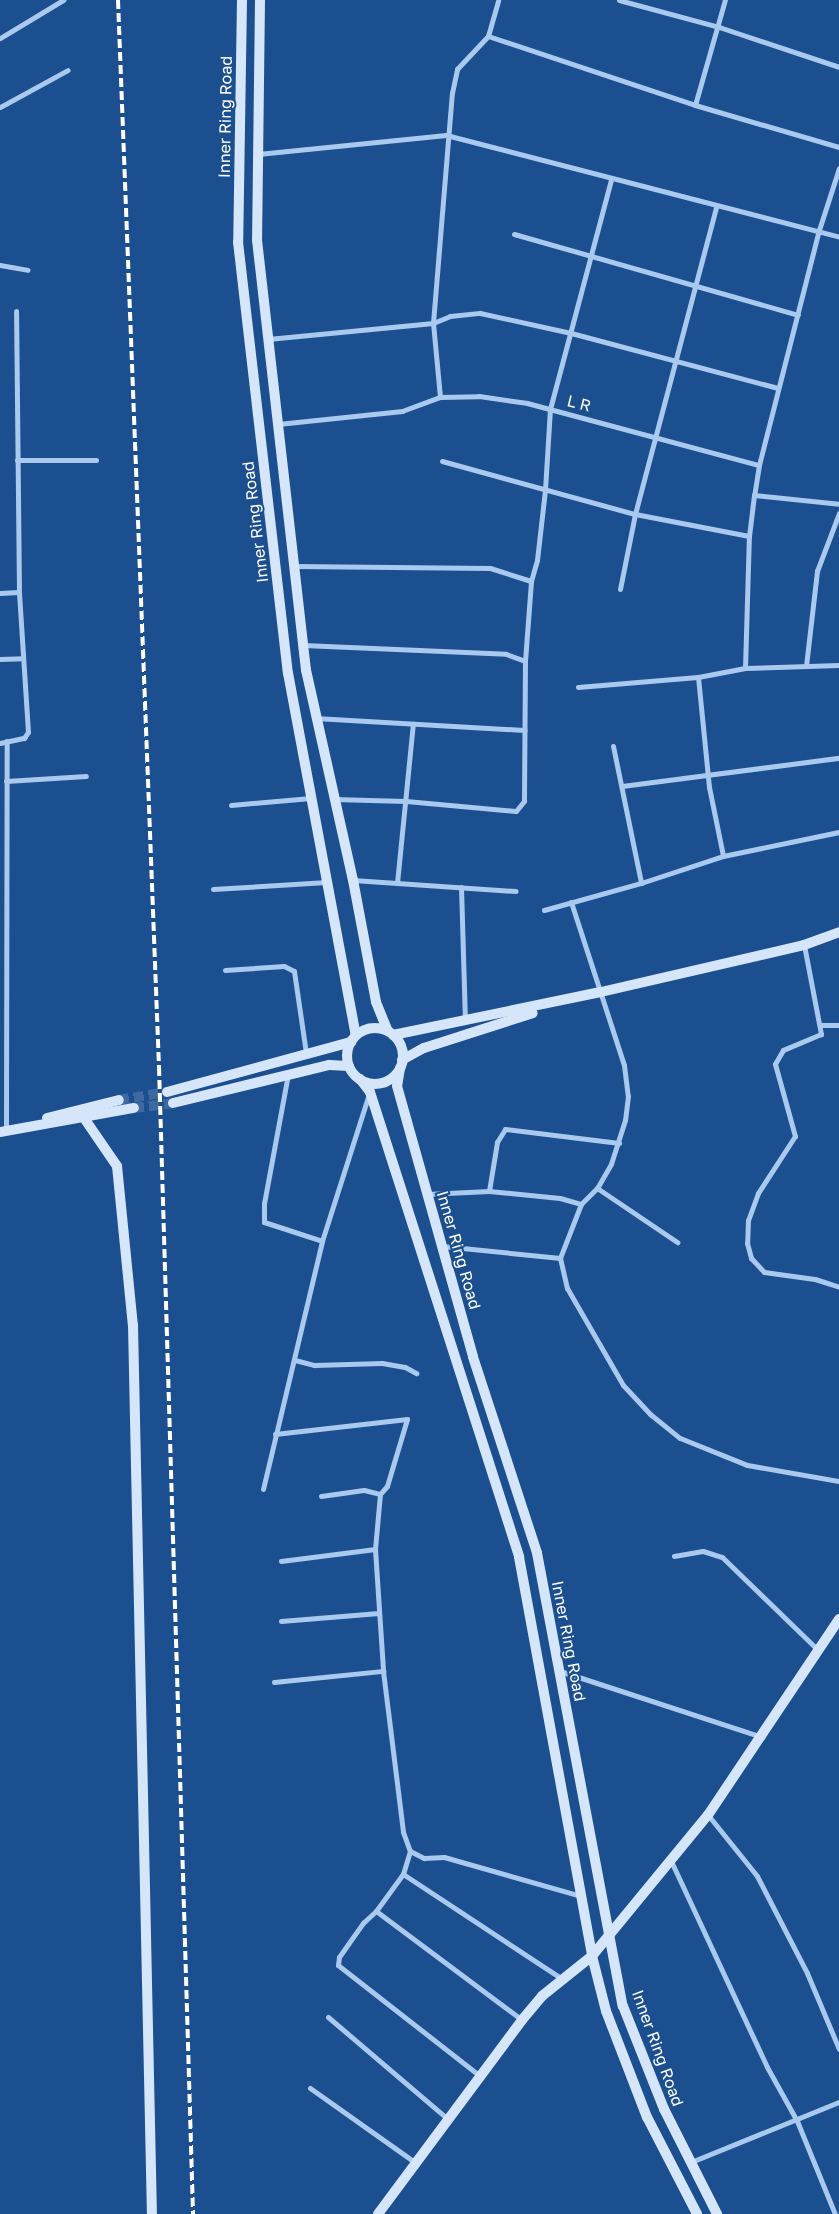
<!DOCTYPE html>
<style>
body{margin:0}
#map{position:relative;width:839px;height:2214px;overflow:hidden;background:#1b4f8f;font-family:"Golos Text",sans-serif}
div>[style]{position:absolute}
.secondary-tunnel>*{height:10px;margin-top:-5px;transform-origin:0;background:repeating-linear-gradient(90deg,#3d69a0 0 10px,transparent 0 15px)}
.street>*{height:5px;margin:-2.5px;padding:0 2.5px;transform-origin:2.5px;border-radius:2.5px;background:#a9c9ee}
.secondary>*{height:10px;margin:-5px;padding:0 5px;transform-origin:5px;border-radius:5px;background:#d6e6fa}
.secondary>.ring{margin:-5px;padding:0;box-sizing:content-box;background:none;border:10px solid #d6e6fa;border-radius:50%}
.rail>*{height:4px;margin-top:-2px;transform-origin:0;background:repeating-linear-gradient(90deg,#fff 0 9px,transparent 0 13px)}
span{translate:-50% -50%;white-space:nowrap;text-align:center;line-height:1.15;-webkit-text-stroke:4px #1b4f8f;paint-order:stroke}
.street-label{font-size:16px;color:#fff}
</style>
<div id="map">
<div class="secondary-tunnel">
<i style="left:119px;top:1100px;width:49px;rotate:-9.5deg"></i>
<i style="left:134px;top:1108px;width:39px;rotate:-7deg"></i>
</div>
<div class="street">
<i style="left:619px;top:0;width:104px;rotate:15.1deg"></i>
<i style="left:719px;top:27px;width:126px;rotate:18.4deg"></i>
<i style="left:488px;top:36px;width:218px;rotate:18.4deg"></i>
<i style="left:695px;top:105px;width:150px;rotate:16.3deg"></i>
<i style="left:0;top:38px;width:74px;rotate:-31.1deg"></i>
<i style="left:695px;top:105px;width:109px;rotate:-74.1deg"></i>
<i style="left:0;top:107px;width:77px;rotate:-28.6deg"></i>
<i style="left:258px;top:154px;width:189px;rotate:-5.8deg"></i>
<i style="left:446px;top:135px;width:406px;rotate:14.5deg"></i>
<i style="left:514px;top:234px;width:295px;rotate:15.9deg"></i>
<i style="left:0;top:265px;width:28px;rotate:10deg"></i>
<i style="left:268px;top:339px;width:166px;rotate:-5.5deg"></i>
<i style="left:433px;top:323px;width:18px;rotate:-22deg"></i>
<i style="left:450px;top:316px;width:30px;rotate:-6deg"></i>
<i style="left:480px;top:313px;width:93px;rotate:12.4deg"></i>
<i style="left:571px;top:333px;width:214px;rotate:14.9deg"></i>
<i style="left:440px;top:397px;width:74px;rotate:-95.4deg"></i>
<i style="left:433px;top:323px;width:231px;rotate:-85.3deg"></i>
<i style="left:452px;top:93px;width:25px;rotate:-78deg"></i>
<i style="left:457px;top:69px;width:45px;rotate:-46.8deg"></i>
<i style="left:488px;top:36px;width:37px;rotate:-74deg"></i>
<i style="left:278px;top:424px;width:125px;rotate:-6deg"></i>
<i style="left:402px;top:411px;width:40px;rotate:-20.2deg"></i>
<i style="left:440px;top:397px;width:39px;rotate:-1deg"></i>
<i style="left:479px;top:396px;width:49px;rotate:8.3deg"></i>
<i style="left:527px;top:403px;width:240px;rotate:15deg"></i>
<i style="left:759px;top:465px;width:30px;rotate:99deg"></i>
<i style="left:754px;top:495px;width:85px;rotate:6deg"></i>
<i style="left:17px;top:460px;width:79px"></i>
<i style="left:442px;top:461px;width:200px;rotate:15.4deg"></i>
<i style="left:635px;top:514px;width:116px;rotate:10.9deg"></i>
<i style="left:759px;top:465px;width:239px;rotate:-75.7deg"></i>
<i style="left:818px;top:233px;width:68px;rotate:-72.1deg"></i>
<i style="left:294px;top:566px;width:196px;rotate:0.6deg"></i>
<i style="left:490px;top:568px;width:43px;rotate:17.6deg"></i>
<i style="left:620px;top:589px;width:76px;rotate:-78.7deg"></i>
<i style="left:635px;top:514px;width:318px;rotate:-75.2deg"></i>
<i style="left:0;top:593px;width:19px;rotate:-3deg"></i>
<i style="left:303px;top:645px;width:203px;rotate:2.5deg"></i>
<i style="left:506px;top:654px;width:20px;rotate:20deg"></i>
<i style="left:0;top:659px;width:23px;rotate:-2deg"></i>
<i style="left:806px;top:666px;width:96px;rotate:-83.4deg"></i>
<i style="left:817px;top:571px;width:62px;rotate:-69.2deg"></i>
<i style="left:745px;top:668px;width:132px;rotate:-88.3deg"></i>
<i style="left:749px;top:536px;width:41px;rotate:-83deg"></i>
<i style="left:698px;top:677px;width:111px;rotate:84.3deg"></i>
<i style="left:709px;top:787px;width:70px;rotate:78.5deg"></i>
<i style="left:578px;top:687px;width:120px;rotate:-4.8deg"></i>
<i style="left:698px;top:677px;width:48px;rotate:-10.8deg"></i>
<i style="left:745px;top:668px;width:94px;rotate:-1.8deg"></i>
<i style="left:315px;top:718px;width:210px;rotate:3.3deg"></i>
<i style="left:0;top:743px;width:25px;rotate:-12deg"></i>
<i style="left:24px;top:738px;width:7px;rotate:-56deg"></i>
<i style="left:28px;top:732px;width:140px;rotate:-93.7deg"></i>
<i style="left:19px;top:592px;width:281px;rotate:-90.6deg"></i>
<i style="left:613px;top:746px;width:140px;rotate:78.4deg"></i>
<i style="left:6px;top:781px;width:80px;rotate:-3.6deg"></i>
<i style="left:622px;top:786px;width:219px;rotate:-7.4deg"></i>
<i style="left:333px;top:799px;width:73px;rotate:1.6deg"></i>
<i style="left:406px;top:801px;width:110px;rotate:5.2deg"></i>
<i style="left:516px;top:811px;width:13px;rotate:-51deg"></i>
<i style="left:524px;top:801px;width:140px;rotate:-89.6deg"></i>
<i style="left:525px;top:661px;width:80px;rotate:-85.7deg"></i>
<i style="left:531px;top:581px;width:22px;rotate:-74deg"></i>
<i style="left:537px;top:560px;width:70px;rotate:-83.5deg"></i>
<i style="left:545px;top:490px;width:81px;rotate:-86.5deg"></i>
<i style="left:550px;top:409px;width:238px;rotate:-75.1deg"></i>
<i style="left:231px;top:805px;width:80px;rotate:-5deg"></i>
<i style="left:353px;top:880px;width:163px;rotate:3.9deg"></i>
<i style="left:397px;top:883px;width:160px;rotate:-84.3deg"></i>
<i style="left:461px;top:887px;width:134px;rotate:88.3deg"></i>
<i style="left:213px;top:889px;width:114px;rotate:-3.5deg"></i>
<i style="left:571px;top:902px;width:171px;rotate:72deg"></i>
<i style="left:624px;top:1065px;width:31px;rotate:83deg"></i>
<i style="left:628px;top:1096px;width:24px;rotate:97deg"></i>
<i style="left:625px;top:1120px;width:46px;rotate:107.7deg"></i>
<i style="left:611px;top:1164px;width:28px;rotate:120deg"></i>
<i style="left:597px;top:1188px;width:23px;rotate:135deg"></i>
<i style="left:581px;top:1204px;width:58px;rotate:111.3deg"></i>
<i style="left:560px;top:1258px;width:31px;rotate:77deg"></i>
<i style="left:567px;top:1288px;width:112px;rotate:60deg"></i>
<i style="left:623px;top:1385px;width:40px;rotate:47deg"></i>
<i style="left:650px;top:1414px;width:38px;rotate:39deg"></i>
<i style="left:680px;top:1438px;width:72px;rotate:21.9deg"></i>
<i style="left:747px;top:1465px;width:93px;rotate:9.9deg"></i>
<i style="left:544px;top:910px;width:101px;rotate:-15.6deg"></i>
<i style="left:641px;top:883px;width:86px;rotate:-18.2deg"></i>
<i style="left:723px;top:856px;width:118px;rotate:-11.7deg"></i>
<i style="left:804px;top:945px;width:91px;rotate:79.2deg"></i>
<i style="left:821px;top:1034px;width:41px;rotate:157.2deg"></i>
<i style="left:783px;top:1050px;width:16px;rotate:120deg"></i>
<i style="left:775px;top:1064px;width:75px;rotate:74.5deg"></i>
<i style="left:795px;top:1136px;width:68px;rotate:123deg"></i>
<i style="left:758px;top:1193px;width:29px;rotate:110deg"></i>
<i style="left:748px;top:1220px;width:23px;rotate:92deg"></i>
<i style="left:747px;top:1243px;width:16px;rotate:75deg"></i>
<i style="left:751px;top:1258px;width:19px;rotate:47deg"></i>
<i style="left:764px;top:1272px;width:51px;rotate:7.8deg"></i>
<i style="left:815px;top:1279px;width:25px;rotate:18deg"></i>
<i style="left:225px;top:970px;width:59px;rotate:-3.9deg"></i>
<i style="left:284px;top:966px;width:11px;rotate:27deg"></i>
<i style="left:294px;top:971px;width:83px;rotate:81.7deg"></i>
<i style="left:821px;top:1025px;width:18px"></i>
<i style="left:288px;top:1074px;width:131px;rotate:100.5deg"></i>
<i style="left:264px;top:1203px;width:19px;rotate:90deg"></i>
<i style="left:264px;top:1222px;width:61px;rotate:18.1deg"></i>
<i style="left:6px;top:1129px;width:388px;rotate:-89.9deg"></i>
<i style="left:597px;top:1188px;width:97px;rotate:34deg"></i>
<i style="left:489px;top:1191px;width:50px;rotate:-80.7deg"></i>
<i style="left:497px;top:1142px;width:15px;rotate:-58deg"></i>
<i style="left:505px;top:1129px;width:115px;rotate:7deg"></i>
<i style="left:427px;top:1194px;width:62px;rotate:-2.8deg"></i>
<i style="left:489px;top:1191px;width:71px;rotate:5.6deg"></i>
<i style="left:560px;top:1198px;width:22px;rotate:16deg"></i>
<i style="left:442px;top:1246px;width:119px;rotate:5.8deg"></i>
<i style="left:295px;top:1360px;width:20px;rotate:15deg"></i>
<i style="left:314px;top:1365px;width:68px;rotate:-1.7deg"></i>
<i style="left:382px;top:1363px;width:23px;rotate:10deg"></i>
<i style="left:405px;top:1367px;width:13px;rotate:29deg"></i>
<i style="left:275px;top:1434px;width:133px;rotate:-6.5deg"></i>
<i style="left:407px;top:1419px;width:70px;rotate:106.6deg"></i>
<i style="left:387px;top:1486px;width:11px;rotate:131deg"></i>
<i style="left:380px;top:1494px;width:55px;rotate:95.2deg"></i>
<i style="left:375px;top:1549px;width:122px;rotate:86.2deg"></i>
<i style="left:383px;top:1671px;width:162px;rotate:82.9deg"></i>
<i style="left:403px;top:1832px;width:20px;rotate:70deg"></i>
<i style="left:410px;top:1851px;width:24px;rotate:107deg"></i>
<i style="left:403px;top:1874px;width:191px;rotate:33.4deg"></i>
<i style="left:263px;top:1489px;width:255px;rotate:-76.6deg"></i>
<i style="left:322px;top:1241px;width:154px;rotate:-72.3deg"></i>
<i style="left:321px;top:1496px;width:43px;rotate:-7.9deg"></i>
<i style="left:364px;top:1490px;width:16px;rotate:14deg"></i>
<i style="left:674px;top:1556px;width:29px;rotate:-10deg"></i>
<i style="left:703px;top:1551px;width:20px;rotate:18deg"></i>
<i style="left:722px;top:1557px;width:134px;rotate:44.1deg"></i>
<i style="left:281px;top:1561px;width:95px;rotate:-7.3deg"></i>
<i style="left:281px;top:1621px;width:98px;rotate:-4.7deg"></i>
<i style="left:560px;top:1671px;width:213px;rotate:18.1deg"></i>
<i style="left:274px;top:1682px;width:110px;rotate:-5.8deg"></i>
<i style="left:708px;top:1815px;width:78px;rotate:51.2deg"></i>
<i style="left:757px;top:1876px;width:109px;rotate:62.7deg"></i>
<i style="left:807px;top:1973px;width:82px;rotate:67.2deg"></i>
<i style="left:410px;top:1851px;width:16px;rotate:27deg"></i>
<i style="left:424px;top:1858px;width:20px;rotate:-3deg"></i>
<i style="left:444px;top:1857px;width:142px;rotate:15.9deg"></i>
<i style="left:671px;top:1861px;width:227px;rotate:65deg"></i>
<i style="left:767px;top:2067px;width:62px;rotate:60.9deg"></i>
<i style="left:797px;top:2121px;width:100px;rotate:67.8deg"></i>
<i style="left:376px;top:1911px;width:46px;rotate:-53.9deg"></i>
<i style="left:328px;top:2017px;width:159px;rotate:40.4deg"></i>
<i style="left:480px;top:2076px;width:180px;rotate:-142deg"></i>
<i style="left:338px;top:1965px;width:8px;rotate:-83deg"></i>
<i style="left:339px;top:1957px;width:42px;rotate:-54.8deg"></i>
<i style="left:363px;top:1923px;width:18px;rotate:-43deg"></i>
<i style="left:376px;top:1911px;width:182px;rotate:36.7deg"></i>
<i style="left:310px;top:2088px;width:130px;rotate:35.3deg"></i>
<i style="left:691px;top:2162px;width:160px;rotate:-22.1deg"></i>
</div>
<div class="secondary">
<i style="left:242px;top:0;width:242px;rotate:90.9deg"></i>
<i style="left:238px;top:242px;width:434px;rotate:83.4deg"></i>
<i style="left:288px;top:673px;width:368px;rotate:79.4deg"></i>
<i style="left:260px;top:0;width:240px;rotate:90.7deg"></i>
<i style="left:257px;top:240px;width:433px;rotate:83.5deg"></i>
<i style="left:306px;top:670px;width:215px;rotate:77.4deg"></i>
<i style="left:353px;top:880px;width:124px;rotate:79.3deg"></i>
<i style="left:376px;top:1002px;width:31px;rotate:68deg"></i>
<i class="ring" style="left:347px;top:1028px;width:46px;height:46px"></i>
<i style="left:393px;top:1035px;width:212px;rotate:-11.7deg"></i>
<i style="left:601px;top:992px;width:208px;rotate:-13deg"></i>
<i style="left:804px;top:945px;width:37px;rotate:-20deg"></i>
<i style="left:402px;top:1060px;width:25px;rotate:-29deg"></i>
<i style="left:424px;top:1048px;width:114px;rotate:-17.8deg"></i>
<i style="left:400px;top:1068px;width:18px;rotate:99deg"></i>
<i style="left:397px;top:1086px;width:281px;rotate:74.3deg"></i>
<i style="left:473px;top:1357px;width:206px;rotate:71.9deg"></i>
<i style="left:537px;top:1553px;width:461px;rotate:79.3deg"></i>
<i style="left:623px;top:2006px;width:111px;rotate:68.3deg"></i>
<i style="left:664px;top:2109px;width:118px;rotate:63.2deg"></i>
<i style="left:360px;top:1079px;width:16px;rotate:52deg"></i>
<i style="left:370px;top:1092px;width:488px;rotate:72.2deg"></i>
<i style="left:519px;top:1557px;width:406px;rotate:79.6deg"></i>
<i style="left:592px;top:1956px;width:57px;rotate:75.7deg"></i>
<i style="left:606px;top:2011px;width:114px;rotate:68.9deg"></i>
<i style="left:647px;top:2117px;width:109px;rotate:62.7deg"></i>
<i style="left:167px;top:1092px;width:191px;rotate:-15.2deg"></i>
<i style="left:173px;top:1103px;width:161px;rotate:-13.7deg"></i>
<i style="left:329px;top:1065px;width:20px;rotate:3deg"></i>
<i style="left:47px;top:1118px;width:74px;rotate:-14deg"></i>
<i style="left:84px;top:1118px;width:58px;rotate:55.5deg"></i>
<i style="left:117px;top:1166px;width:160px;rotate:84.3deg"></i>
<i style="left:133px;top:1325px;width:889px;rotate:88.78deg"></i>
<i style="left:0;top:1132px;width:136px;rotate:-10.2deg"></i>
<i style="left:378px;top:2214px;width:242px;rotate:-53.4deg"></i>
<i style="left:522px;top:2020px;width:31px;rotate:-50deg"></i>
<i style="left:542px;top:1996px;width:64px;rotate:-38.7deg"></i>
<i style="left:592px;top:1956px;width:183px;rotate:-50.6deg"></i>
<i style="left:708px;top:1815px;width:236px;rotate:-56.2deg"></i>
</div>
<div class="rail">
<i style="left:118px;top:0;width:1068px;rotate:87.8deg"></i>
<i style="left:159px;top:1067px;width:1148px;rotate:88.3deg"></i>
</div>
<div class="street-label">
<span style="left:225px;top:117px;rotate:-89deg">Inner Ring Road</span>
<span style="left:579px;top:403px;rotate:14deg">L R</span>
<span style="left:255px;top:522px;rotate:-97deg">Inner Ring Road</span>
<span style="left:459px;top:1250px;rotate:74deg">Inner Ring Road</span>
<span style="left:569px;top:1641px;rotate:79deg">Inner Ring Road</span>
<span style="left:658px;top:2048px;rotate:70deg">Inner Ring Road</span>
</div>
</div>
